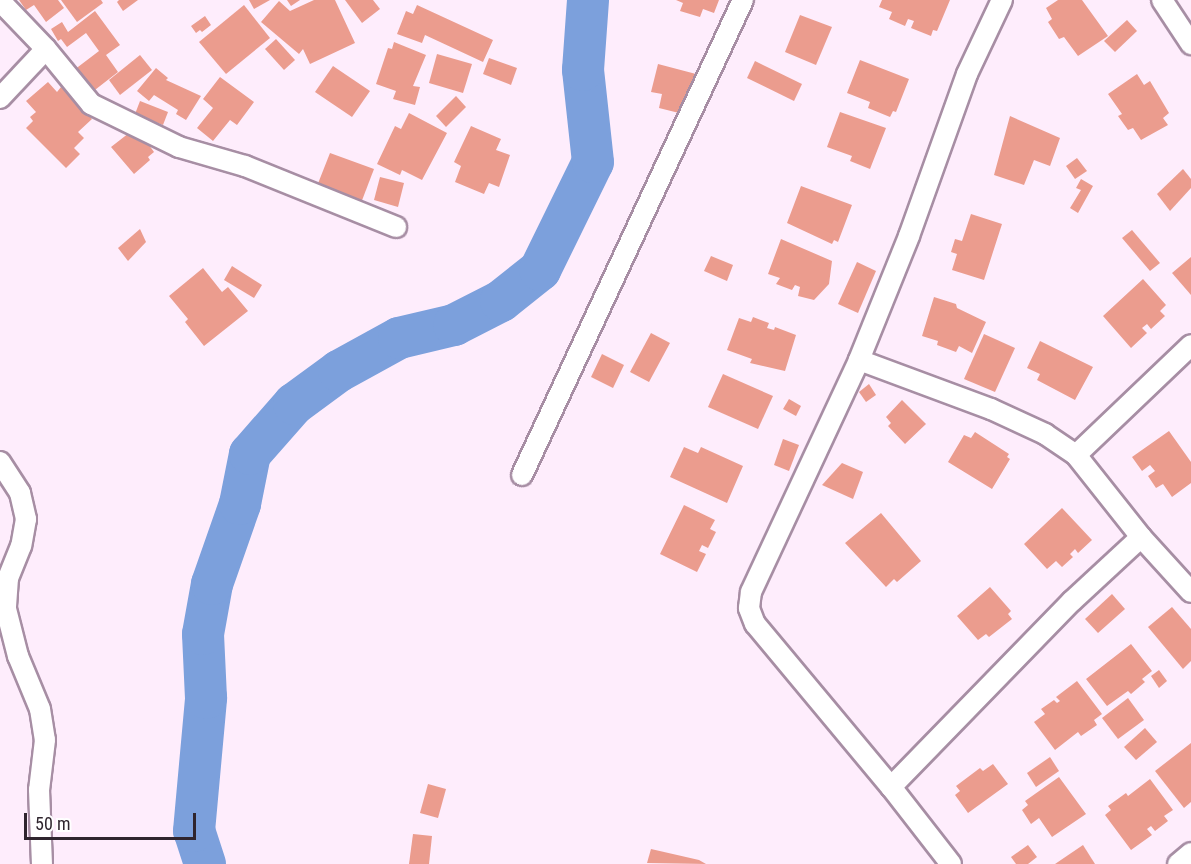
<!DOCTYPE html>
<style>
body{margin:0}
#map{position:relative;width:1191px;height:864px;overflow:hidden;background:#feedfc;font-family:"Roboto Condensed",sans-serif}
div>[style]{position:absolute}
.river>*{height:42px;margin:-21px;padding:0 21px;transform-origin:21px;border-radius:21px;background:#7ca0dc}
.building>*{inset:0;background:#eb9c8e}
.roads{filter:drop-shadow(2px 0 #a78ea4) drop-shadow(-2px 0 #a78ea4) drop-shadow(0 2px #a78ea4) drop-shadow(0 -2px #a78ea4)}
.minor>*{height:20px;margin:-10px;padding:0 10px;transform-origin:10px;border-radius:10px;background:#fff}
span{translate:-50% -50%;white-space:nowrap;text-align:center;line-height:1.15;-webkit-text-stroke:4.5px #fff;paint-order:stroke}
.scale{position:absolute;left:24px;top:813px;width:172px;height:27px;box-sizing:border-box;border:3px solid #2f252e;border-top:0;padding-left:8px;font-size:18px;line-height:21px;white-space:nowrap;color:#2f252e;-webkit-text-stroke:4px #fff;paint-order:stroke}
</style>
<div id="map">
<div class="river">
<i style="left:205px;top:864px;width:35px;rotate:-108deg"></i>
<i style="left:194px;top:831px;width:134px;rotate:-84.8deg"></i>
<i style="left:206px;top:698px;width:64px;rotate:-92.7deg"></i>
<i style="left:203px;top:634px;width:51px;rotate:-79.8deg"></i>
<i style="left:212px;top:584px;width:85px;rotate:-70.7deg"></i>
<i style="left:240px;top:504px;width:51px;rotate:-78.7deg"></i>
<i style="left:250px;top:454px;width:67px;rotate:-48.7deg"></i>
<i style="left:294px;top:404px;width:56px;rotate:-36.3deg"></i>
<i style="left:339px;top:371px;width:68px;rotate:-28.8deg"></i>
<i style="left:399px;top:338px;width:57px;rotate:-13.3deg"></i>
<i style="left:454px;top:325px;width:53px;rotate:-27.1deg"></i>
<i style="left:501px;top:301px;width:50px;rotate:-38.5deg"></i>
<i style="left:540px;top:270px;width:120px;rotate:-63.9deg"></i>
<i style="left:593px;top:162px;width:93px;rotate:-96.2deg"></i>
<i style="left:583px;top:70px;width:70px;rotate:-85.9deg"></i>
</div>
<div class="building">
<i style="clip-path:polygon(19px 0,58px 0,64px 8px,46px 22px,34px 5px,26px 10px)"></i>
<i style="clip-path:polygon(61px 0,101px 0,103px 3px,77px 22px)"></i>
<i style="clip-path:polygon(119px 0,138px 0,123px 11px,117px 2px)"></i>
<i style="clip-path:polygon(249px 0,270px 0,254px 9px)"></i>
<i style="clip-path:polygon(287px 0,300px 0,291px 6px)"></i>
<i style="clip-path:polygon(314px 0,335px 0,355px 43px,310px 64px,303px 49px,299px 54px,261px 22px,279px 1px,290px 11px)"></i>
<i style="clip-path:polygon(345px 0,373px 0,380px 9px,362px 23px)"></i>
<i style="clip-path:polygon(676px 0,719px 0,714px 13px,703px 9px,700px 17px,680px 11px,683px 3px)"></i>
<i style="clip-path:polygon(882px 0,950px 0,937px 31px,933px 30px,931px 36px,911px 28px,914px 21px,908px 19px,905px 26px,889px 19px,892px 12px,879px 7px)"></i>
<i style="clip-path:polygon(1058px 0,1082px 0,1108px 36px,1078px 56px,1064px 37px,1059px 39px,1048px 22px,1052px 19px,1046px 8px)"></i>
<i style="clip-path:polygon(244px 5px,270px 38px,226px 74px,199px 42px)"></i>
<i style="clip-path:polygon(417px 5px,493px 40px,483px 62px,425px 35px,422px 43px,397px 34px,406px 11px,413px 14px)"></i>
<i style="clip-path:polygon(95px 11px,120px 45px,106px 55px,118px 72px,91px 93px,74px 70px,99px 51px,86px 33px,67px 47px,61px 39px,58px 41px,51px 29px,62px 22px,68px 32px)"></i>
<i style="clip-path:polygon(800px 15px,832px 27px,816px 65px,785px 52px)"></i>
<i style="clip-path:polygon(205px 16px,211px 25px,202px 32px,200px 30px,196px 33px,191px 26px)"></i>
<i style="clip-path:polygon(1127px 20px,1137px 31px,1115px 52px,1104px 41px)"></i>
<i style="clip-path:polygon(276px 39px,295px 60px,284px 70px,265px 49px)"></i>
<i style="clip-path:polygon(394px 42px,426px 55px,413px 86px,420px 87px,415px 105px,393px 99px,396px 91px,376px 84px,388px 48px,392px 49px)"></i>
<i style="clip-path:polygon(437px 54px,472px 64px,463px 93px,429px 83px)"></i>
<i style="clip-path:polygon(140px 55px,152px 70px,120px 95px,109px 80px)"></i>
<i style="clip-path:polygon(489px 58px,517px 68px,511px 85px,483px 74px)"></i>
<i style="clip-path:polygon(860px 60px,909px 79px,896px 112px,893px 111px,890px 117px,868px 108px,870px 102px,847px 93px)"></i>
<i style="clip-path:polygon(755px 61px,802px 84px,794px 101px,747px 78px)"></i>
<i style="clip-path:polygon(658px 64px,696px 74px,683px 114px,659px 108px,662px 94px,651px 92px)"></i>
<i style="clip-path:polygon(333px 66px,370px 91px,352px 117px,315px 92px)"></i>
<i style="clip-path:polygon(156px 68px,168px 78px,166px 80px,201px 96px,186px 120px,176px 114px,178px 110px,154px 95px,149px 101px,137px 91px)"></i>
<i style="clip-path:polygon(1137px 74px,1144px 85px,1150px 81px,1169px 113px,1163px 118px,1168px 125px,1141px 140px,1133px 128px,1128px 130px,1118px 116px,1122px 114px,1108px 94px)"></i>
<i style="clip-path:polygon(220px 77px,254px 102px,237px 125px,230px 120px,213px 141px,197px 128px,213px 108px,203px 99px)"></i>
<i style="clip-path:polygon(48px 82px,57px 92px,61px 87px,92px 119px,78px 132px,84px 138px,74px 148px,80px 154px,66px 168px,26px 128px,33px 121px,30px 117px,36px 112px,26px 101px)"></i>
<i style="clip-path:polygon(456px 96px,466px 107px,446px 127px,436px 116px)"></i>
<i style="clip-path:polygon(140px 101px,168px 112px,163px 125px,135px 114px)"></i>
<i style="clip-path:polygon(840px 112px,886px 128px,870px 169px,850px 161px,852px 156px,827px 147px)"></i>
<i style="clip-path:polygon(409px 113px,447px 133px,422px 180px,402px 170px,400px 175px,377px 164px,395px 126px,401px 129px)"></i>
<i style="clip-path:polygon(1010px 116px,1060px 138px,1050px 166px,1034px 160px,1024px 185px,994px 175px)"></i>
<i style="clip-path:polygon(471px 126px,501px 139px,496px 150px,510px 155px,499px 187px,489px 183px,484px 194px,455px 182px,461px 166px,454px 162px)"></i>
<i style="clip-path:polygon(139px 131px,154px 152px,148px 157px,150px 160px,134px 174px,111px 147px,129px 133px,131px 136px)"></i>
<i style="clip-path:polygon(330px 153px,374px 169px,361px 203px,317px 186px)"></i>
<i style="clip-path:polygon(1077px 158px,1087px 171px,1075px 179px,1066px 166px)"></i>
<i style="clip-path:polygon(1183px 169px,1191px 179px,1191px 188px,1170px 211px,1157px 194px)"></i>
<i style="clip-path:polygon(380px 177px,404px 183px,398px 207px,374px 200px)"></i>
<i style="clip-path:polygon(1081px 179px,1093px 186px,1078px 213px,1070px 208px,1081px 190px,1076px 188px)"></i>
<i style="clip-path:polygon(801px 186px,852px 205px,838px 242px,834px 240px,832px 244px,787px 223px)"></i>
<i style="clip-path:polygon(971px 214px,1002px 224px,984px 280px,952px 270px,957px 254px,951px 252px,955px 239px,962px 241px)"></i>
<i style="clip-path:polygon(140px 229px,146px 242px,128px 261px,118px 248px)"></i>
<i style="clip-path:polygon(1132px 230px,1160px 263px,1150px 271px,1122px 238px)"></i>
<i style="clip-path:polygon(781px 239px,832px 261px,829px 284px,814px 300px,798px 296px,800px 287px,795px 285px,792px 290px,776px 284px,780px 278px,768px 274px)"></i>
<i style="clip-path:polygon(711px 256px,733px 265px,727px 281px,704px 271px)"></i>
<i style="clip-path:polygon(1191px 257px,1191px 295px,1172px 273px)"></i>
<i style="clip-path:polygon(857px 262px,876px 271px,858px 313px,838px 304px)"></i>
<i style="clip-path:polygon(232px 266px,262px 285px,254px 298px,224px 280px)"></i>
<i style="clip-path:polygon(203px 268px,222px 292px,228px 287px,248px 311px,204px 346px,185px 322px,188px 319px,169px 296px)"></i>
<i style="clip-path:polygon(1143px 279px,1166px 305px,1160px 311px,1165px 316px,1151px 329px,1147px 324px,1142px 328px,1147px 333px,1131px 348px,1103px 316px)"></i>
<i style="clip-path:polygon(934px 297px,956px 304px,957px 308px,986px 322px,972px 353px,959px 346px,956px 352px,937px 345px,938px 341px,922px 336px)"></i>
<i style="clip-path:polygon(753px 317px,769px 323px,767px 328px,774px 330px,775px 327px,796px 335px,785px 371px,750px 363px,752px 359px,727px 350px,739px 318px,751px 322px)"></i>
<i style="clip-path:polygon(651px 333px,670px 343px,649px 382px,630px 372px)"></i>
<i style="clip-path:polygon(984px 334px,1015px 348px,995px 392px,964px 379px)"></i>
<i style="clip-path:polygon(1040px 341px,1093px 367px,1075px 400px,1037px 380px,1040px 374px,1027px 368px)"></i>
<i style="clip-path:polygon(602px 354px,624px 365px,613px 388px,591px 377px)"></i>
<i style="clip-path:polygon(723px 374px,773px 396px,758px 429px,708px 407px)"></i>
<i style="clip-path:polygon(869px 384px,876px 395px,866px 402px,859px 392px)"></i>
<i style="clip-path:polygon(789px 399px,801px 406px,796px 416px,783px 409px)"></i>
<i style="clip-path:polygon(902px 400px,926px 424px,905px 444px,888px 426px,891px 423px,886px 417px)"></i>
<i style="clip-path:polygon(1169px 431px,1191px 462px,1191px 483px,1172px 497px,1163px 484px,1156px 488px,1148px 476px,1155px 471px,1150px 465px,1142px 471px,1132px 457px)"></i>
<i style="clip-path:polygon(975px 432px,1009px 454px,1007px 457px,1010px 459px,992px 489px,948px 462px,964px 435px,971px 438px)"></i>
<i style="clip-path:polygon(783px 439px,799px 445px,789px 471px,774px 465px)"></i>
<i style="clip-path:polygon(684px 447px,698px 453px,701px 447px,743px 466px,727px 503px,670px 477px)"></i>
<i style="clip-path:polygon(842px 463px,863px 472px,853px 499px,822px 485px)"></i>
<i style="clip-path:polygon(684px 505px,715px 520px,710px 529px,716px 532px,708px 548px,702px 545px,699px 551px,706px 554px,697px 572px,660px 554px)"></i>
<i style="clip-path:polygon(1062px 508px,1092px 540px,1078px 553px,1075px 549px,1070px 554px,1073px 557px,1062px 567px,1056px 561px,1047px 569px,1024px 544px)"></i>
<i style="clip-path:polygon(881px 513px,921px 561px,897px 582px,894px 579px,886px 587px,845px 543px)"></i>
<i style="clip-path:polygon(990px 587px,1011px 611px,1008px 614px,1012px 619px,989px 637px,986px 634px,978px 640px,957px 616px)"></i>
<i style="clip-path:polygon(1112px 594px,1125px 609px,1098px 633px,1085px 619px)"></i>
<i style="clip-path:polygon(1172px 607px,1191px 629px,1191px 661px,1183px 669px,1148px 627px)"></i>
<i style="clip-path:polygon(1131px 644px,1152px 671px,1142px 679px,1145px 682px,1131px 694px,1128px 691px,1107px 706px,1086px 679px)"></i>
<i style="clip-path:polygon(1159px 670px,1167px 681px,1159px 688px,1151px 676px)"></i>
<i style="clip-path:polygon(1077px 681px,1102px 714px,1094px 720px,1097px 725px,1081px 736px,1078px 732px,1055px 750px,1034px 722px,1045px 714px,1041px 709px,1054px 700px,1057px 703px,1060px 701px,1056px 697px)"></i>
<i style="clip-path:polygon(1128px 698px,1144px 720px,1118px 739px,1102px 718px)"></i>
<i style="clip-path:polygon(1145px 728px,1157px 742px,1136px 760px,1124px 747px)"></i>
<i style="clip-path:polygon(1191px 743px,1191px 802px,1184px 808px,1155px 771px)"></i>
<i style="clip-path:polygon(1050px 757px,1059px 771px,1036px 787px,1027px 773px)"></i>
<i style="clip-path:polygon(993px 764px,1008px 784px,968px 813px,955px 795px,960px 791px,956px 786px,980px 768px,983px 771px)"></i>
<i style="clip-path:polygon(1059px 777px,1086px 814px,1052px 837px,1039px 818px,1031px 824px,1022px 810px,1028px 805px,1025px 801px)"></i>
<i style="clip-path:polygon(1150px 779px,1173px 810px,1164px 816px,1168px 821px,1155px 831px,1151px 826px,1147px 829px,1152px 835px,1131px 850px,1105px 815px,1111px 810px,1108px 806px,1126px 793px,1128px 796px)"></i>
<i style="clip-path:polygon(428px 784px,446px 789px,438px 818px,420px 813px)"></i>
<i style="clip-path:polygon(413px 834px,432px 836px,429px 864px,409px 864px)"></i>
<i style="clip-path:polygon(1028px 845px,1037px 857px,1028px 864px,1016px 864px,1011px 857px)"></i>
<i style="clip-path:polygon(1083px 845px,1095px 864px,1055px 864px)"></i>
<i style="clip-path:polygon(651px 849px,699px 860px,706px 864px,647px 863px)"></i>
</div>
<div class="roads">
<div class="minor">
<i style="left:1162px;top:0;width:53px;rotate:56.6deg"></i>
<i style="left:0;top:1px;width:66px;rotate:46.2deg"></i>
<i style="left:46px;top:49px;width:71px;rotate:50.7deg"></i>
<i style="left:91px;top:104px;width:98px;rotate:26deg"></i>
<i style="left:179px;top:147px;width:69px;rotate:16.1deg"></i>
<i style="left:245px;top:166px;width:163px;rotate:22deg"></i>
<i style="left:0;top:98px;width:67px;rotate:-46.8deg"></i>
<i style="left:859px;top:360px;width:141px;rotate:20.4deg"></i>
<i style="left:991px;top:409px;width:60px;rotate:24.8deg"></i>
<i style="left:1045px;top:434px;width:37px;rotate:34deg"></i>
<i style="left:1076px;top:455px;width:105px;rotate:51.6deg"></i>
<i style="left:1141px;top:537px;width:74px;rotate:47.7deg"></i>
<i style="left:1076px;top:455px;width:159px;rotate:-43.7deg"></i>
<i style="left:0;top:462px;width:37px;rotate:57deg"></i>
<i style="left:20px;top:493px;width:27px;rotate:77deg"></i>
<i style="left:26px;top:519px;width:27px;rotate:100deg"></i>
<i style="left:21px;top:546px;width:35px;rotate:112deg"></i>
<i style="left:8px;top:578px;width:31px;rotate:94deg"></i>
<i style="left:6px;top:609px;width:49px;rotate:75.7deg"></i>
<i style="left:18px;top:656px;width:57px;rotate:67.5deg"></i>
<i style="left:40px;top:709px;width:31px;rotate:81deg"></i>
<i style="left:45px;top:740px;width:50px;rotate:96.8deg"></i>
<i style="left:39px;top:790px;width:74px;rotate:87.7deg"></i>
<i style="left:522px;top:475px;width:524px;rotate:-65.05deg"></i>
<i style="left:891px;top:787px;width:260px;rotate:-45.8deg"></i>
<i style="left:1072px;top:601px;width:94px;rotate:-42.8deg"></i>
<i style="left:951px;top:864px;width:98px;rotate:-127.9deg"></i>
<i style="left:891px;top:787px;width:212px;rotate:-129.8deg"></i>
<i style="left:755px;top:624px;width:17px;rotate:-111deg"></i>
<i style="left:749px;top:608px;width:16px;rotate:-83deg"></i>
<i style="left:751px;top:592px;width:256px;rotate:-65deg"></i>
<i style="left:859px;top:360px;width:134px;rotate:-68deg"></i>
<i style="left:909px;top:236px;width:172px;rotate:-70.3deg"></i>
<i style="left:967px;top:74px;width:82px;rotate:-64.7deg"></i>
<i style="left:1178px;top:864px;width:17px;rotate:-40deg"></i>
</div>
</div>
<div class="scale">50 m</div>
</div>
